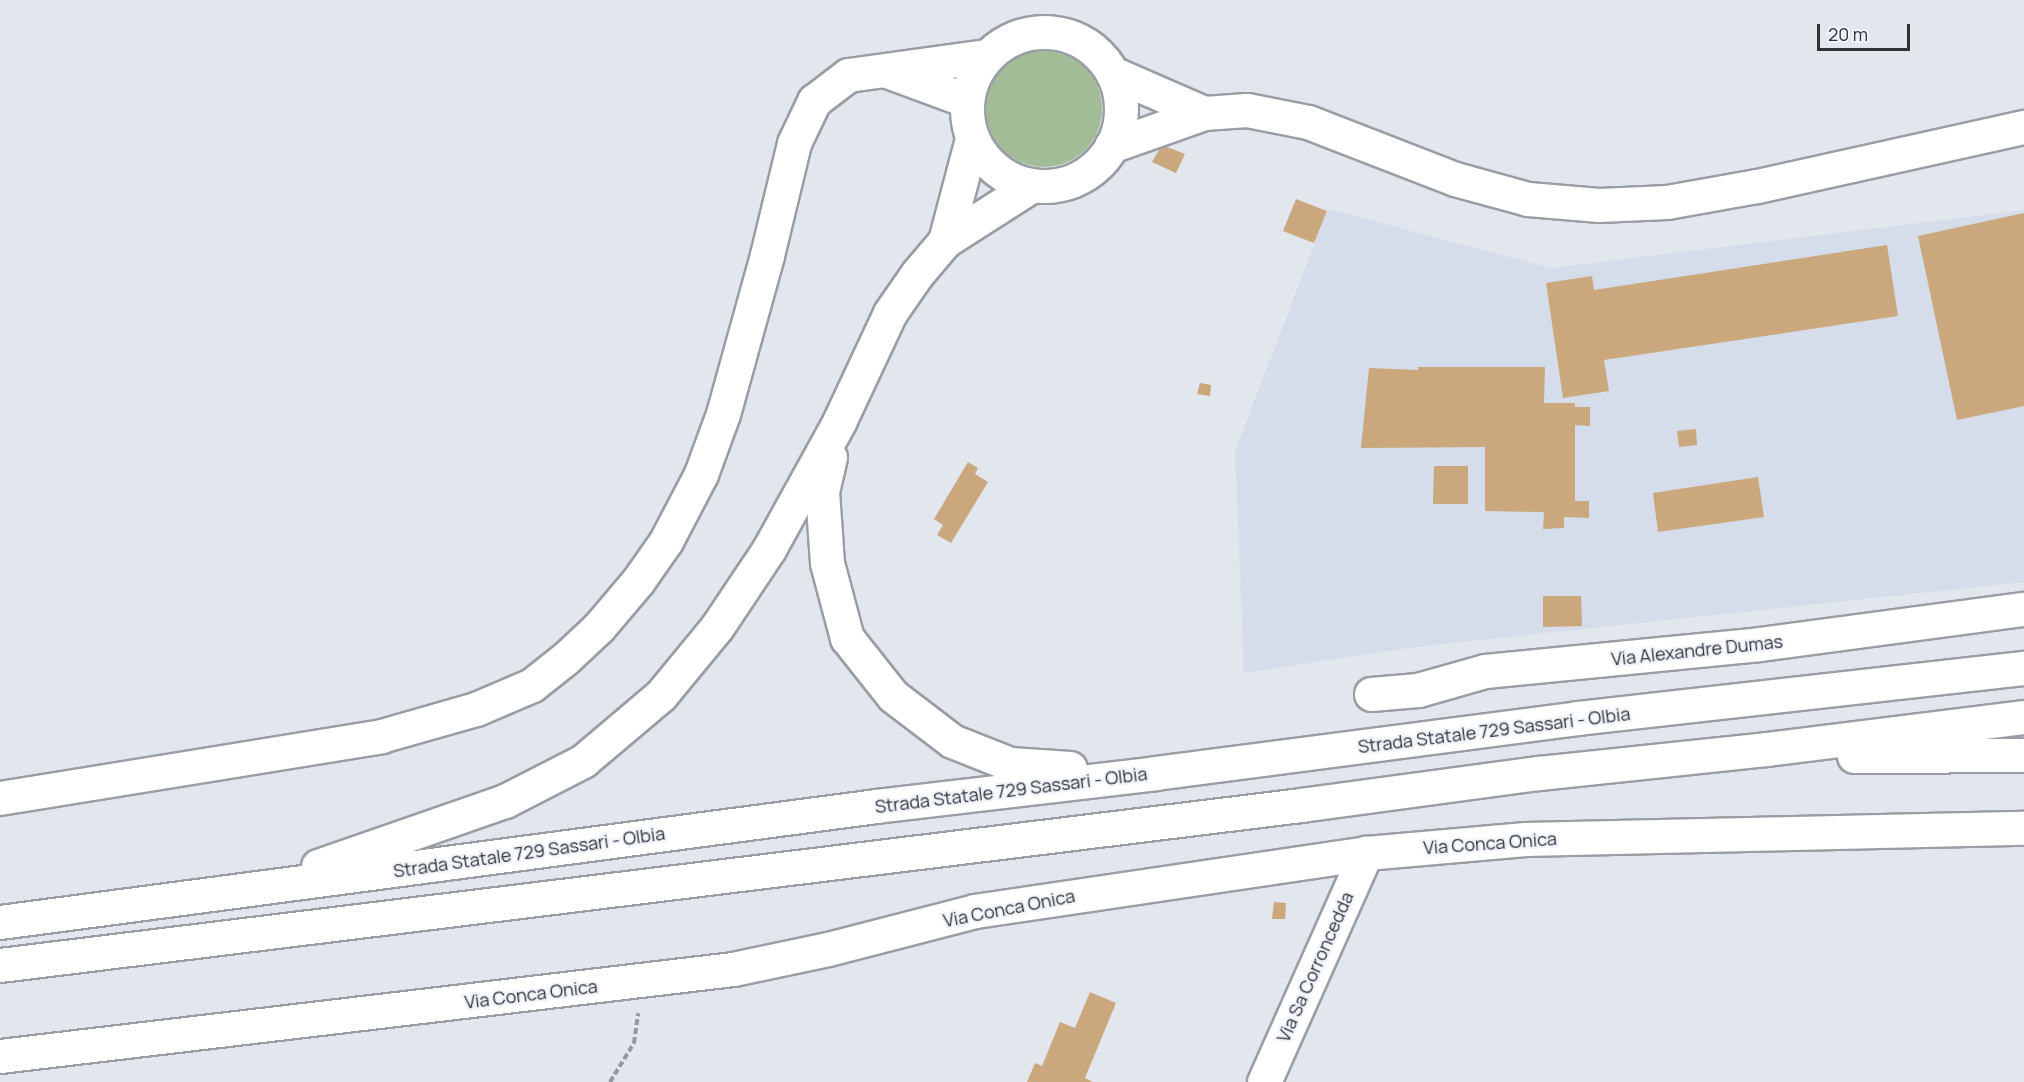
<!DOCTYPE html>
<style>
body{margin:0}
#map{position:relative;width:2024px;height:1082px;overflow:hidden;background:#e2e6ed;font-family:Manrope,sans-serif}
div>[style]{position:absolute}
.built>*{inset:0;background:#d5ddeb}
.green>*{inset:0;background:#a2bc97}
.round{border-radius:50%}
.building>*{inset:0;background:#caa77c}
.path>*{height:4px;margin-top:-2px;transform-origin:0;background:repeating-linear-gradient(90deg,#94989d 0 6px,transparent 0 9px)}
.roads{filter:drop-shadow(2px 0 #999da4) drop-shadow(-2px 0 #999da4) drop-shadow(0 2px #999da4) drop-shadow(0 -2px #999da4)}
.street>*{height:33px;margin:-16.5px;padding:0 16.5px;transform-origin:16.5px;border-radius:16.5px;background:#fff}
.secondary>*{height:33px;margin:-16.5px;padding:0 16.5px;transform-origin:16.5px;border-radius:16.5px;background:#fff}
.secondary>.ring{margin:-16.5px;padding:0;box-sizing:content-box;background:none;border:33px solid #fff;border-radius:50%}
.highway>*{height:33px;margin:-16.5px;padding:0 16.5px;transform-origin:16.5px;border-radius:16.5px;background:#fff}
span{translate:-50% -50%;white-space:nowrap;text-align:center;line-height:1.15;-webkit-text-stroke:4.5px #eff3fa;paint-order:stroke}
.street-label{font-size:18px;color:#303235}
.scale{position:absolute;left:1817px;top:24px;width:93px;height:27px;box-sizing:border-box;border:3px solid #303235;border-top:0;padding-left:8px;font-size:18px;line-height:21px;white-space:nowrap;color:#303235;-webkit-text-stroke:4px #eff3fa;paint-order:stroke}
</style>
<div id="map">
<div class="built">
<i style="clip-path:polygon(1328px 209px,1551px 268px,2024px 210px,2024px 582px,1415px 647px,1244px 673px,1235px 451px)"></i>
</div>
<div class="green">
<i class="round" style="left:986px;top:51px;width:116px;height:116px"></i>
</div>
<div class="building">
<i style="clip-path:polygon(1162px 145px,1185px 154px,1176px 173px,1152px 162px)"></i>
<i style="clip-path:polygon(1296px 199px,1327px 211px,1314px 243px,1283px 231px)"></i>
<i style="clip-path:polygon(2024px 213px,2024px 406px,1957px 420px,1918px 236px)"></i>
<i style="clip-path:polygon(1887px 245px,1898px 316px,1604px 360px,1609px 391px,1563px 398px,1546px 283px,1592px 276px,1594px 290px)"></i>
<i style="clip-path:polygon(1418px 367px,1545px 367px,1544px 403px,1575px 403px,1575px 407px,1590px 407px,1590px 426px,1575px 425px,1575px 501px,1589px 501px,1589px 518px,1564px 517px,1564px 528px,1543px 529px,1544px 512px,1485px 511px,1485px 447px,1361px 448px,1369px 368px,1418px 370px)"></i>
<i style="clip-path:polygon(1200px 383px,1211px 385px,1210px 396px,1197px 394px)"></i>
<i style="clip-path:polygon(1696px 429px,1697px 445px,1679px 447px,1677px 431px)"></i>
<i style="clip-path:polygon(968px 462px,978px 468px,975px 474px,988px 482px,951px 543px,937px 535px,943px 525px,934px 519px)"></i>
<i style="clip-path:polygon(1434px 466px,1468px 466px,1468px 504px,1433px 504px)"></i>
<i style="clip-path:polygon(1758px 477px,1764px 517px,1658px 532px,1653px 493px)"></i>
<i style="clip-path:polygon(1543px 596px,1581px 596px,1582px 626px,1543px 627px)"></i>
<i style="clip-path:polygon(1274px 902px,1286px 903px,1285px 919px,1272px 919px)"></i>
<i style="clip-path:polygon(1090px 992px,1116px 1003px,1085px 1078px,1093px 1082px,1027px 1082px,1035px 1063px,1042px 1066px,1060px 1022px,1075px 1028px)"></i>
</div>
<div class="path">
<i style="left:610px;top:1082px;width:46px;rotate:-58.4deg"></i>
<i style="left:634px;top:1043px;width:30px;rotate:-82deg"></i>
</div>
<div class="roads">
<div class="street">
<i style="left:887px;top:71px;width:84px;rotate:20.2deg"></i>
<i style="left:1371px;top:694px;width:47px;rotate:-4.9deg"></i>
<i style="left:1418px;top:690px;width:70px;rotate:-15.8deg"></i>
<i style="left:1485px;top:671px;width:276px;rotate:-5.6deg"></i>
<i style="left:1760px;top:644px;width:266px;rotate:-7.6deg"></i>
<i style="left:0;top:798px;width:386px;rotate:-9.2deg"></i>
<i style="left:381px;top:736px;width:99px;rotate:-15.9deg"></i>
<i style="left:476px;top:709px;width:61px;rotate:-23.2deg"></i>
<i style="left:532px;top:685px;width:43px;rotate:-38.5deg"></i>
<i style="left:566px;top:658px;width:45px;rotate:-43.2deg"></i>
<i style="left:599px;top:627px;width:60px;rotate:-49.7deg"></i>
<i style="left:638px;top:581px;width:49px;rotate:-55deg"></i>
<i style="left:666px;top:541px;width:76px;rotate:-62.4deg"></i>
<i style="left:701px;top:474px;width:64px;rotate:-69.9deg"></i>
<i style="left:723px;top:414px;width:165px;rotate:-74.5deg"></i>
<i style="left:767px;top:255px;width:115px;rotate:-76.4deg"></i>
<i style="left:794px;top:143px;width:47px;rotate:-64.5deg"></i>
<i style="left:814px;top:101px;width:43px;rotate:-37.4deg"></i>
<i style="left:848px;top:75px;width:139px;rotate:-7.8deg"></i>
<i style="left:1264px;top:1082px;width:251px;rotate:-66deg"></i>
</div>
<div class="secondary">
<i class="ring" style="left:967px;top:32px;width:121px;height:121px"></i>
<i style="left:1112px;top:73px;width:100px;rotate:23.5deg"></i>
<i style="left:1111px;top:146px;width:99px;rotate:-19.5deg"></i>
<i style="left:1204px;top:113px;width:43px;rotate:-4deg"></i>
<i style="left:1247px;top:110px;width:62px;rotate:11.1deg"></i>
<i style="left:1308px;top:122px;width:158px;rotate:21.2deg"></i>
<i style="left:1455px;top:179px;width:76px;rotate:15.3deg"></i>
<i style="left:1528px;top:199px;width:71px;rotate:4.8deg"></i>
<i style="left:1599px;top:205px;width:68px;rotate:-2.5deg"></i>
<i style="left:1667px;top:202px;width:91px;rotate:-10.1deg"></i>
<i style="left:1757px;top:186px;width:273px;rotate:-12.5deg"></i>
<i style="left:0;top:1056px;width:738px;rotate:-6.77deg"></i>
<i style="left:733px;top:969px;width:97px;rotate:-11.9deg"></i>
<i style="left:828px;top:949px;width:152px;rotate:-14.5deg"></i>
<i style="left:975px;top:911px;width:395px;rotate:-8.4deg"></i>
<i style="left:1366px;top:853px;width:160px;rotate:-5deg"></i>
<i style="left:1525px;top:839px;width:499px;rotate:-1.3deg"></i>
</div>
<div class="highway">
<i style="left:945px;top:241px;width:106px;rotate:-75.2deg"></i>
<i style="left:830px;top:457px;width:35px;rotate:103deg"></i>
<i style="left:822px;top:491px;width:72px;rotate:86deg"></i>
<i style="left:827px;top:563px;width:78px;rotate:75.1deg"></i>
<i style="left:847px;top:638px;width:74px;rotate:51.6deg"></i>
<i style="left:893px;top:696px;width:74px;rotate:37.3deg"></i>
<i style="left:952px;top:741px;width:62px;rotate:21.6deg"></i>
<i style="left:1010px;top:764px;width:60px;rotate:3.8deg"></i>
<i style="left:1854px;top:756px;width:170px;rotate:-0.3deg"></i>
<i style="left:318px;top:866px;width:198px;rotate:-19.2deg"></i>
<i style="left:505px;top:801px;width:88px;rotate:-27.1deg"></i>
<i style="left:583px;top:761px;width:102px;rotate:-40.2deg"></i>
<i style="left:661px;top:695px;width:88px;rotate:-50.5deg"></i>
<i style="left:717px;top:627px;width:94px;rotate:-56.3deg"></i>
<i style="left:769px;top:549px;width:145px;rotate:-61.1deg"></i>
<i style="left:839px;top:422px;width:120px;rotate:-64.9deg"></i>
<i style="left:890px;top:313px;width:47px;rotate:-55.3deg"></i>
<i style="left:917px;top:274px;width:43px;rotate:-49.7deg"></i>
<i style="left:945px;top:241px;width:102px;rotate:-32.6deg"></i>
<i style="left:0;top:922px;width:884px;rotate:-7.54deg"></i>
<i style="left:876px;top:806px;width:281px;rotate:-6.7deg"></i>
<i style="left:1155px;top:773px;width:426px;rotate:-7.4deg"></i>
<i style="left:1577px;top:718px;width:450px;rotate:-6.4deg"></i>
<i style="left:0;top:965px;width:1311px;rotate:-7.01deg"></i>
<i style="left:1301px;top:805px;width:240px;rotate:-7.7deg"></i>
<i style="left:1539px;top:773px;width:228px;rotate:-6deg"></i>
<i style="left:1766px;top:749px;width:260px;rotate:-7.1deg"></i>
</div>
</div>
<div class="street-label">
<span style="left:1697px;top:650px;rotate:-6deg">Via Alexandre Dumas</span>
<span style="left:1494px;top:730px;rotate:-7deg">Strada Statale 729 Sassari - Olbia</span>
<span style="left:1011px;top:790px;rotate:-7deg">Strada Statale 729 Sassari - Olbia</span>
<span style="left:1490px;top:843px;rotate:-4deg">Via Conca Onica</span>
<span style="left:529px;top:852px;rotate:-8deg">Strada Statale 729 Sassari - Olbia</span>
<span style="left:1009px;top:908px;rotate:-11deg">Via Conca Onica</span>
<span style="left:1315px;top:967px;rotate:-66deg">Via Sa Corroncedda</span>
<span style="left:531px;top:994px;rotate:-7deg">Via Conca Onica</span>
</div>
<div class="scale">20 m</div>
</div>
